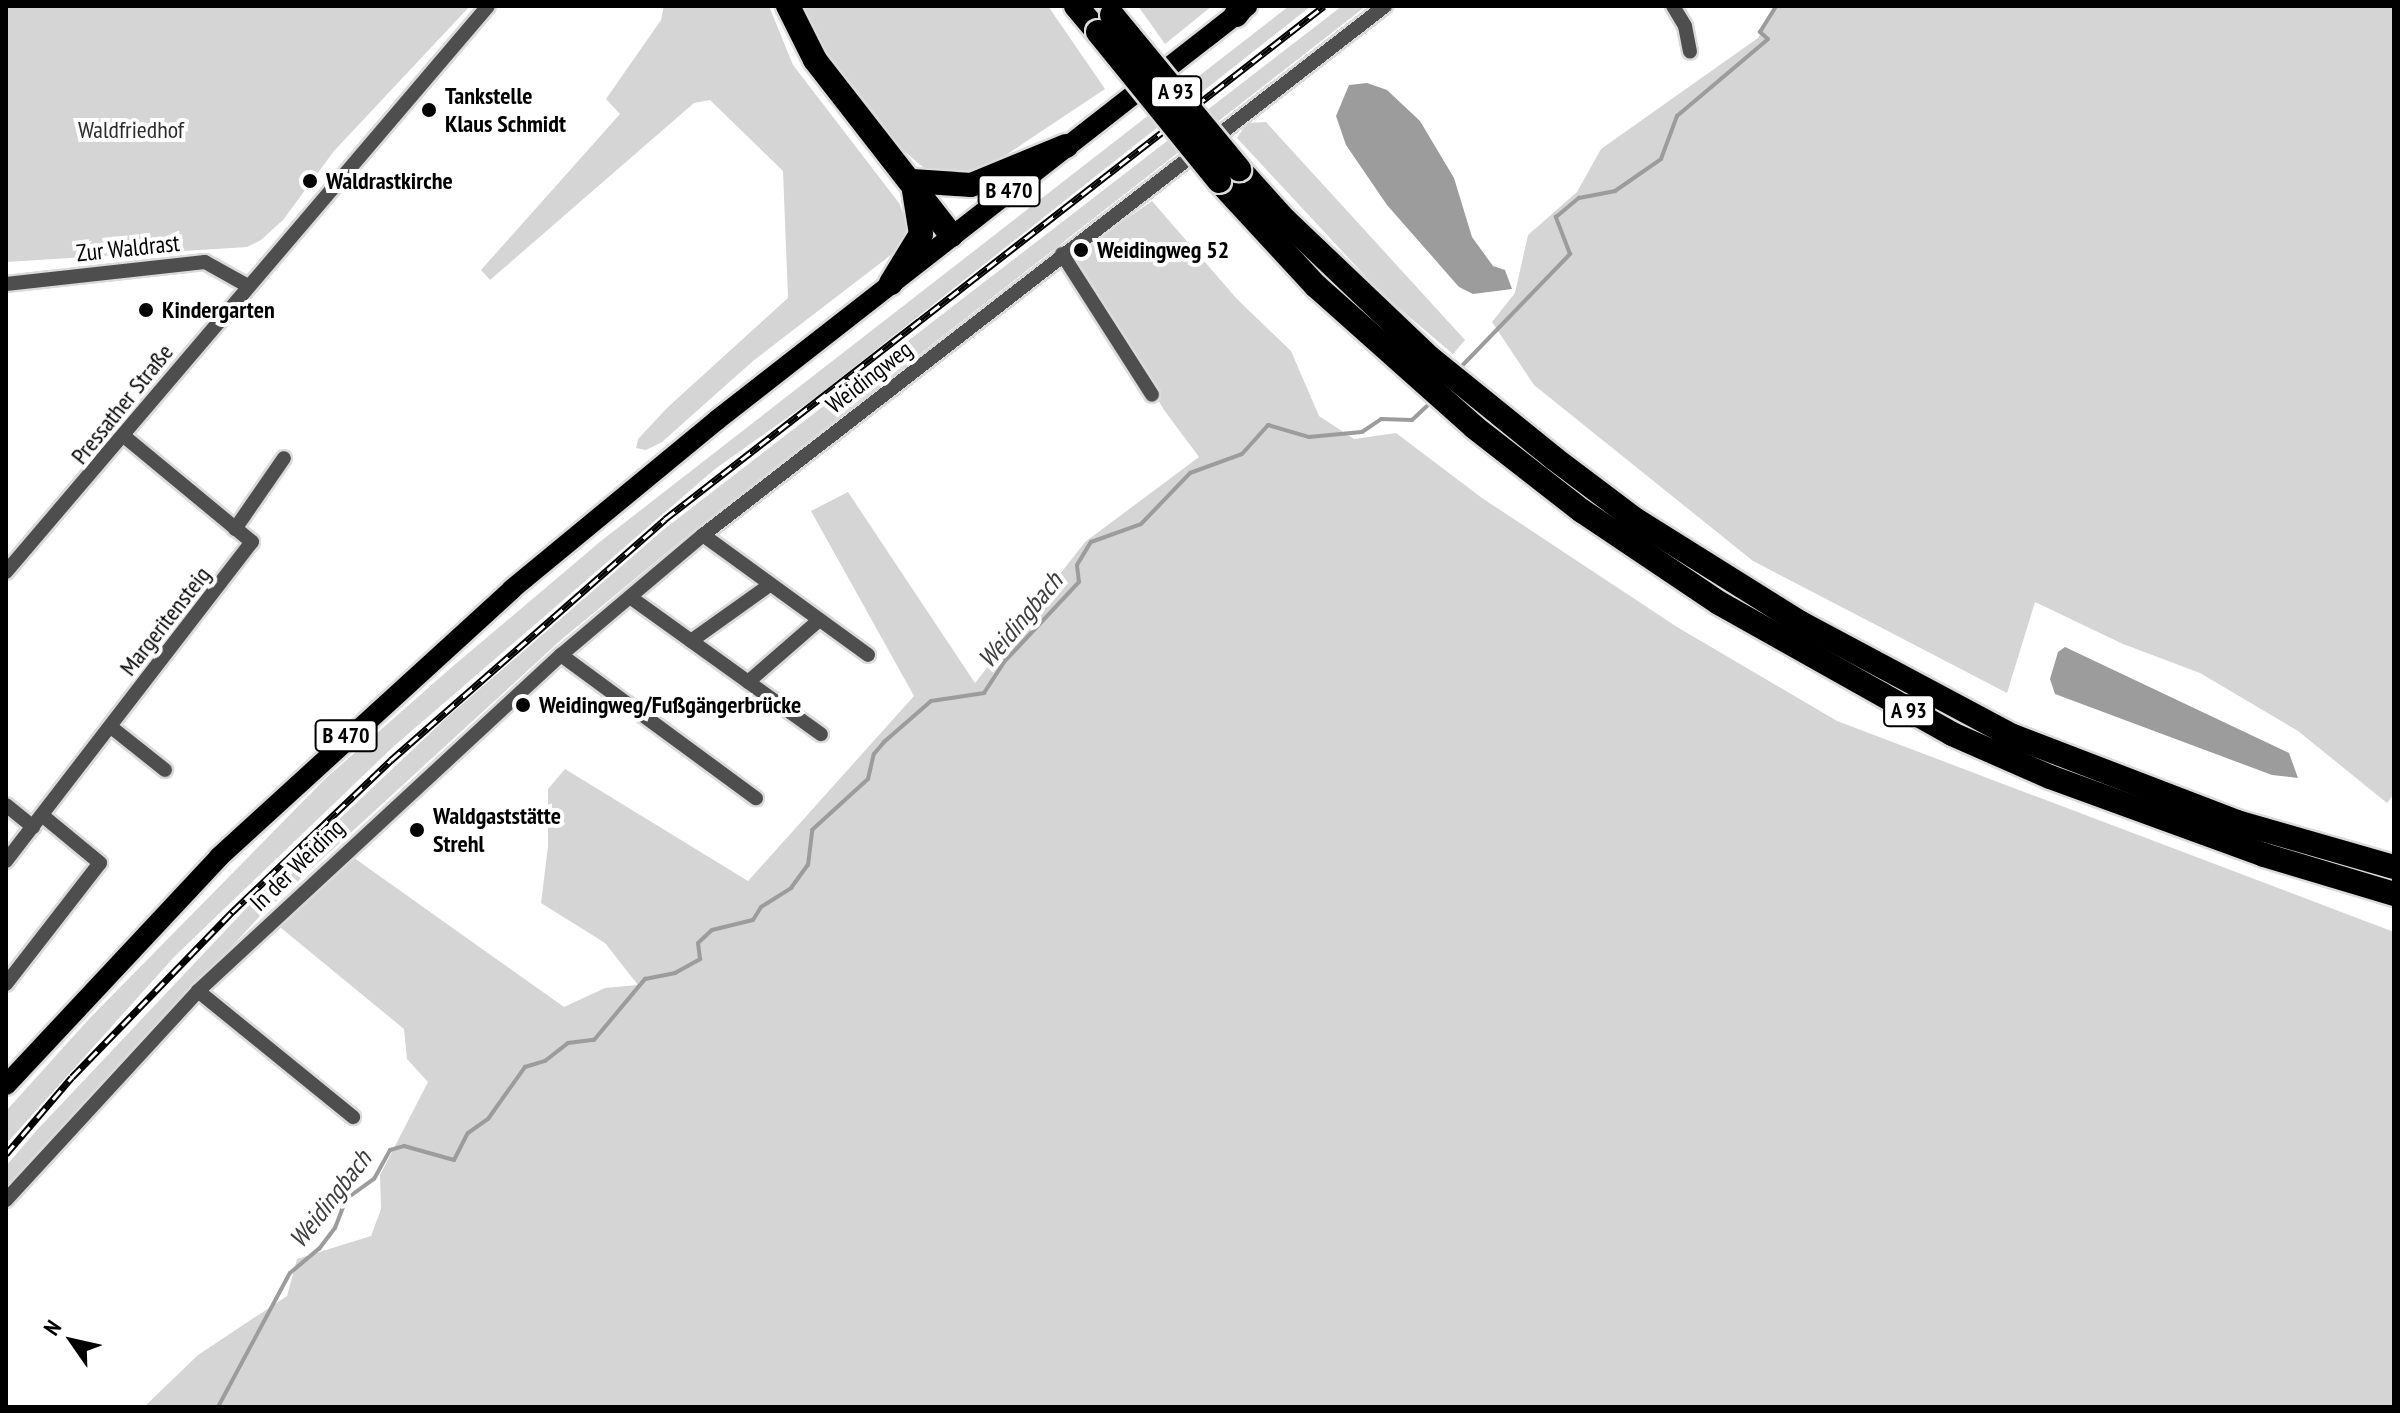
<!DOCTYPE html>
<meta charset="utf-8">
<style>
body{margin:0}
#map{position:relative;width:2400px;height:1413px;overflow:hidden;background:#fff;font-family:"PT Sans Narrow",sans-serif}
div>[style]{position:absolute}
.green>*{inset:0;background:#d5d5d5}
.water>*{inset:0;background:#9c9c9c}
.stream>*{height:4px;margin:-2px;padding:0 2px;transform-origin:2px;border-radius:2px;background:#9c9c9c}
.roads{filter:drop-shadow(2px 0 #dbdbdb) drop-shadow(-2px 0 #dbdbdb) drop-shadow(0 2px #dbdbdb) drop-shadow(0 -2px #dbdbdb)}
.minor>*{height:14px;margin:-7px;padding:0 7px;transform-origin:7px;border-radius:7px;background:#4e4e4e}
.primary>*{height:20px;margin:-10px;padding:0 10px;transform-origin:10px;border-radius:10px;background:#000}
.motorway>*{height:24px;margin:-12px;padding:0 12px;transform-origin:12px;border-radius:12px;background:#000}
.rail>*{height:7px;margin-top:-3.5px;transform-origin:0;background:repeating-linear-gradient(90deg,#fff 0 12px,#000 0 24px);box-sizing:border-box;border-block:2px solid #000}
.bridges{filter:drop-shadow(2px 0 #dbdbdb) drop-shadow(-2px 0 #dbdbdb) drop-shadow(0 2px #dbdbdb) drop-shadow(0 -2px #dbdbdb)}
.motorway-bridge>*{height:24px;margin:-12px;padding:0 12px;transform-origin:12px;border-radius:12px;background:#000}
.dots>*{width:22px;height:22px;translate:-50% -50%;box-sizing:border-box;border:4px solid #fff;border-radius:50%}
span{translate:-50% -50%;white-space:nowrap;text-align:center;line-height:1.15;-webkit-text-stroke:8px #fff;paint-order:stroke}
.shield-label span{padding:2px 6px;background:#fff;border:2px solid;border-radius:6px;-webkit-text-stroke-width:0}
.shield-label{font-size:22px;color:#000;font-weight:700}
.poi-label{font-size:24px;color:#000;font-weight:700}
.left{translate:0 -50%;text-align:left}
.park-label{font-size:24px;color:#2c2c2c}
.street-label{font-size:24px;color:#000}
.water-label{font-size:26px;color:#3d3d3d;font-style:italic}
.frame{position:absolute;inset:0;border:8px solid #000;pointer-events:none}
.north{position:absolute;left:32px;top:1301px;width:80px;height:80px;-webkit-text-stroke:6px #fff;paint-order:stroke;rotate:304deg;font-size:22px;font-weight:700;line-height:32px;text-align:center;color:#000}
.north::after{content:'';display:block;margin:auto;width:28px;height:36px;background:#000;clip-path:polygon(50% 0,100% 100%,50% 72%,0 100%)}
</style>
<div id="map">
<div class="green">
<i style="clip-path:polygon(6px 6px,470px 6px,334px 151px,283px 220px,261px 240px,247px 247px,6px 262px)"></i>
<i style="clip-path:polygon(664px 6px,769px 6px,793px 65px,899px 203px,908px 225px,900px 248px,753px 361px,662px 442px,646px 450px,636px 448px,638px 439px,668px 407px,788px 298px,783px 171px,710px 100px,694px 103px,490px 280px,481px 270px,620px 114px,606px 99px,661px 20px)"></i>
<i style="clip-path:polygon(801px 6px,1048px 6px,1105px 89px,985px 169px,931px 174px,903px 150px,843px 79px,819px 46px)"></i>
<i style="clip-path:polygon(1138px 6px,1212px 6px,1165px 44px)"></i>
<i style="clip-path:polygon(1289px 6px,1311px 6px,815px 398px,715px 469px,393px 747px,175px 956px,6px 1144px,6px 1111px,89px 1019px,326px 778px,452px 667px,601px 541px)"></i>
<i style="clip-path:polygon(1342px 6px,1366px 6px,693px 531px,562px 639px,260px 916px,6px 1192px,6px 1166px,36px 1131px,257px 897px,445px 719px,663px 530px)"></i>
<i style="clip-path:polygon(1777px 6px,2394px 6px,2394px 794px,2387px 803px,2298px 731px,2200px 673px,2123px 644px,2035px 602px,2007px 693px,1753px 561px,1534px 385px,1492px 322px,1515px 293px,1528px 235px,1577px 192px,1601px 149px,1758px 38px)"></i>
<i style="clip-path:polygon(1266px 122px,1465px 340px,1453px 354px,1382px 294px,1237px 138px,1247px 123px)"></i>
<i style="clip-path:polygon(1152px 201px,1237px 299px,1291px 351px,1319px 416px,1354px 439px,1396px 433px,1482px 498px,1677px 627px,1837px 721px,2394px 932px,2394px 1407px,144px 1407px,198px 1355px,287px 1296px,297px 1259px,371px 1236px,381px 1209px,380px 1175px,428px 1082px,407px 1059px,404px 1029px,275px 923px,350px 855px,564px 1007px,605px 988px,638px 985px,605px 943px,541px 903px,548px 846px,548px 789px,565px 769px,748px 881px,914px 696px,811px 511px,848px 492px,975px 683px,1085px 542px,1199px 457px,1164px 410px,1073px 256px)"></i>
</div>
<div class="water">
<i style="clip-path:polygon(1367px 83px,1387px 90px,1420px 121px,1454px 178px,1472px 237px,1493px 266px,1505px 270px,1512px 289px,1473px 294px,1459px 287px,1387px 205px,1346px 145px,1336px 116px,1349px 85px)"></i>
<i style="clip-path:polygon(2065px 647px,2289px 753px,2298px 778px,2272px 775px,2055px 694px,2050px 679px,2058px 652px)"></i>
</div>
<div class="stream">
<i style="left:1457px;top:371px;width:163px;rotate:-46deg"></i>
<i style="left:1570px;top:254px;width:40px;rotate:-111deg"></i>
<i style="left:1556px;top:217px;width:30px;rotate:-40deg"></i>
<i style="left:1579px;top:198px;width:37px;rotate:-11deg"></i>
<i style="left:1615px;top:191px;width:56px;rotate:-34.8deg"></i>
<i style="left:1661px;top:159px;width:46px;rotate:-69.6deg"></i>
<i style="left:1677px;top:116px;width:119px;rotate:-40.2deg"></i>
<i style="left:1768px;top:39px;width:11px;rotate:-139deg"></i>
<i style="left:1760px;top:32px;width:31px;rotate:-58deg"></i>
<i style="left:218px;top:1407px;width:152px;rotate:-61.8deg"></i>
<i style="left:290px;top:1273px;width:38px;rotate:-40deg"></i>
<i style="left:319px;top:1249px;width:26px;rotate:-53deg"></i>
<i style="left:335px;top:1228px;width:31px;rotate:-69deg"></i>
<i style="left:346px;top:1199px;width:34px;rotate:-36deg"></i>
<i style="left:374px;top:1179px;width:33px;rotate:-61deg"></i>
<i style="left:390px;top:1150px;width:15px;rotate:-16deg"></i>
<i style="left:404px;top:1146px;width:52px;rotate:15.6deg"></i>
<i style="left:454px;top:1160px;width:30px;rotate:-63deg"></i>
<i style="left:468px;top:1133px;width:24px;rotate:-35deg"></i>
<i style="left:488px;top:1119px;width:64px;rotate:-54.6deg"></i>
<i style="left:525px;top:1067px;width:21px;rotate:-17deg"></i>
<i style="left:545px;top:1061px;width:29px;rotate:-38deg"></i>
<i style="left:568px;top:1043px;width:26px;rotate:-7deg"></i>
<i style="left:594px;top:1040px;width:80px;rotate:-50.1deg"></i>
<i style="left:645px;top:979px;width:31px;rotate:-11deg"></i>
<i style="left:675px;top:973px;width:29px;rotate:-29deg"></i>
<i style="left:700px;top:959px;width:16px;rotate:-97deg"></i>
<i style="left:698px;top:943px;width:19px;rotate:-43deg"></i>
<i style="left:712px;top:930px;width:42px;rotate:-13.7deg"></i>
<i style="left:753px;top:920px;width:15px;rotate:-58deg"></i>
<i style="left:761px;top:907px;width:36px;rotate:-32deg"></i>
<i style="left:791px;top:888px;width:29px;rotate:-54deg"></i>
<i style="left:808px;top:865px;width:35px;rotate:-83deg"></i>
<i style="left:812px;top:830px;width:76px;rotate:-42.3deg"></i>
<i style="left:868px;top:779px;width:26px;rotate:-77deg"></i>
<i style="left:874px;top:754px;width:16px;rotate:-50deg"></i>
<i style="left:884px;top:742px;width:62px;rotate:-41.1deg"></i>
<i style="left:931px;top:701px;width:54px;rotate:-8.6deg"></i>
<i style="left:984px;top:693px;width:38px;rotate:-57deg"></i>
<i style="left:1005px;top:661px;width:108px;rotate:-46.9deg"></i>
<i style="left:1079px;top:582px;width:17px;rotate:-97deg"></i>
<i style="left:1077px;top:565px;width:27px;rotate:-59deg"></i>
<i style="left:1091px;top:542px;width:53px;rotate:-19.8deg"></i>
<i style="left:1141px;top:524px;width:71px;rotate:-46.1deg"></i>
<i style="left:1190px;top:473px;width:55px;rotate:-20.1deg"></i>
<i style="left:1242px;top:454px;width:39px;rotate:-48deg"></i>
<i style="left:1268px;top:425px;width:43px;rotate:16.3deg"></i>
<i style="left:1309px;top:437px;width:53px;rotate:-5.4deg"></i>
<i style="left:1362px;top:432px;width:23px;rotate:-34deg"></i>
<i style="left:1381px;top:419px;width:31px;rotate:2deg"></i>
<i style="left:1412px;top:420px;width:26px;rotate:-43deg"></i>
</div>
<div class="roads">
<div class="minor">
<i style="left:1673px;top:6px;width:23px;rotate:59deg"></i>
<i style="left:1685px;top:26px;width:26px;rotate:79deg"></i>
<i style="left:1062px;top:254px;width:167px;rotate:57.4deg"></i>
<i style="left:6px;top:284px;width:200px;rotate:-6.3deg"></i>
<i style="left:205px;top:262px;width:49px;rotate:29.2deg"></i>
<i style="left:235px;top:529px;width:86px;rotate:-55.4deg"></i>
<i style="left:703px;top:535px;width:204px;rotate:36deg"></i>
<i style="left:6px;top:572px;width:743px;rotate:-49.58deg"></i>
<i style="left:630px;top:597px;width:235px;rotate:35.7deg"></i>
<i style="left:691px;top:641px;width:95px;rotate:-35.5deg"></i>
<i style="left:561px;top:655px;width:242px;rotate:36.3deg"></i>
<i style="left:748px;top:682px;width:91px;rotate:-41deg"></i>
<i style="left:111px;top:727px;width:69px;rotate:38.5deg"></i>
<i style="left:6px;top:805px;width:35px;rotate:39deg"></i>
<i style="left:6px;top:861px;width:403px;rotate:-52.4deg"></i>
<i style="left:252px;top:542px;width:165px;rotate:-140.4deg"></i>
<i style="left:6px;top:984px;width:153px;rotate:-52.2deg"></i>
<i style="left:100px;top:863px;width:74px;rotate:-140.5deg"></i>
<i style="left:198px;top:991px;width:200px;rotate:39.1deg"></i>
<i style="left:6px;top:1200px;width:284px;rotate:-47.4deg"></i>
<i style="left:198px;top:991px;width:495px;rotate:-42.8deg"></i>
<i style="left:561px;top:655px;width:186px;rotate:-40.2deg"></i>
<i style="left:703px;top:535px;width:863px;rotate:-37.8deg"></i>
</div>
<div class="primary">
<i style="left:6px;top:1085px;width:312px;rotate:-46.9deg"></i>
<i style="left:219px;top:857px;width:397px;rotate:-42.4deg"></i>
<i style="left:512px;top:589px;width:266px;rotate:-39.5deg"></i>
<i style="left:717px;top:420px;width:673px;rotate:-37.99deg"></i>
</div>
<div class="motorway">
<i style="left:788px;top:6px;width:60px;rotate:63.4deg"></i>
<i style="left:815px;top:60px;width:222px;rotate:52.1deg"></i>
<i style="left:1076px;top:6px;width:34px;rotate:50deg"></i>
<i style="left:1236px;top:15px;width:11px;rotate:-52deg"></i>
<i style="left:1239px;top:169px;width:69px;rotate:48deg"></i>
<i style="left:1285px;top:220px;width:199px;rotate:43.6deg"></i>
<i style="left:1429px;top:357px;width:162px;rotate:39deg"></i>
<i style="left:1555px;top:459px;width:101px;rotate:37deg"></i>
<i style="left:1636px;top:520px;width:195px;rotate:32deg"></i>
<i style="left:1801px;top:623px;width:240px;rotate:28.1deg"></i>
<i style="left:2013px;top:736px;width:240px;rotate:21deg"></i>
<i style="left:2237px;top:822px;width:163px;rotate:16deg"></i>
<i style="left:912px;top:181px;width:59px;rotate:3.9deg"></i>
<i style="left:971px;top:185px;width:103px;rotate:-22.3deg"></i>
<i style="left:1219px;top:181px;width:143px;rotate:47.3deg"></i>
<i style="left:1316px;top:286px;width:212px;rotate:41.7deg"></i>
<i style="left:1474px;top:427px;width:137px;rotate:37.9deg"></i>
<i style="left:1582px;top:511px;width:165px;rotate:33.9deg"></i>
<i style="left:1719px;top:603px;width:267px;rotate:29.3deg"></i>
<i style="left:1952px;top:734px;width:107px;rotate:23.7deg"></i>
<i style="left:2050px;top:777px;width:228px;rotate:20deg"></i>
<i style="left:2264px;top:855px;width:136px;rotate:16.7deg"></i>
<i style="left:891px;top:283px;width:57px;rotate:-58.5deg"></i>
<i style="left:921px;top:234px;width:44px;rotate:-99.2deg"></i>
</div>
</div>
<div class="rail">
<i style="left:6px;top:1154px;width:101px;rotate:-49.4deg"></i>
<i style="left:72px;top:1077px;width:230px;rotate:-45.9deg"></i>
<i style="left:232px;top:912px;width:220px;rotate:-43.7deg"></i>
<i style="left:391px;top:760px;width:365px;rotate:-41.3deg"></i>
<i style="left:665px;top:519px;width:835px;rotate:-37.9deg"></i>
</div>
<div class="bridges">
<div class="motorway-bridge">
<i style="left:1112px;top:15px;width:200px;rotate:50.5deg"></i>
<i style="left:1098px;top:32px;width:192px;rotate:50.9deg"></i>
</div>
</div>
<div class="dots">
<i style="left:429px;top:110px;background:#000"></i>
<i style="left:310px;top:181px;background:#000"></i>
<i style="left:1081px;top:250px;background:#000"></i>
<i style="left:146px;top:310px;background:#000"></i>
<i style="left:523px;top:705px;background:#000"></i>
<i style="left:417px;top:830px;background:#000"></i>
</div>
<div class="shield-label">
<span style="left:1176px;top:92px">A 93</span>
<span style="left:1009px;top:191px">B 470</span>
<span style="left:1909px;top:711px">A 93</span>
<span style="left:346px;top:736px">B 470</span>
</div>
<div class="poi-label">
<span class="left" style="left:445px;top:110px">Tankstelle<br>Klaus Schmidt</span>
<span class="left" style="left:326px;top:181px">Waldrastkirche</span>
<span class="left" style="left:1097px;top:250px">Weidingweg 52</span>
<span class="left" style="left:162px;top:310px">Kindergarten</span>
<span class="left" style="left:539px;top:705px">Weidingweg/Fußgängerbrücke</span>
<span class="left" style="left:433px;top:830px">Waldgaststätte<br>Strehl</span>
</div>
<div class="park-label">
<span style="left:131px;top:130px">Waldfriedhof</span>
</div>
<div class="street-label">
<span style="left:128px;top:248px;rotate:-6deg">Zur Waldrast</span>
<span style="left:869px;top:377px;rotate:-38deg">Weidingweg</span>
<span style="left:122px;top:404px;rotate:-51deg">Pressather Straße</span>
<span style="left:165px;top:621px;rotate:-52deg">Margeritensteig</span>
<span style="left:297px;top:865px;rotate:-44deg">In der Weiding</span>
</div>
<div class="water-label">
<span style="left:1020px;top:620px;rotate:-50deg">Weidingbach</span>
<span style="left:330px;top:1199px;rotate:-52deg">Weidingbach</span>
</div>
<div class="frame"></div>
<div class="north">N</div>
</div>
